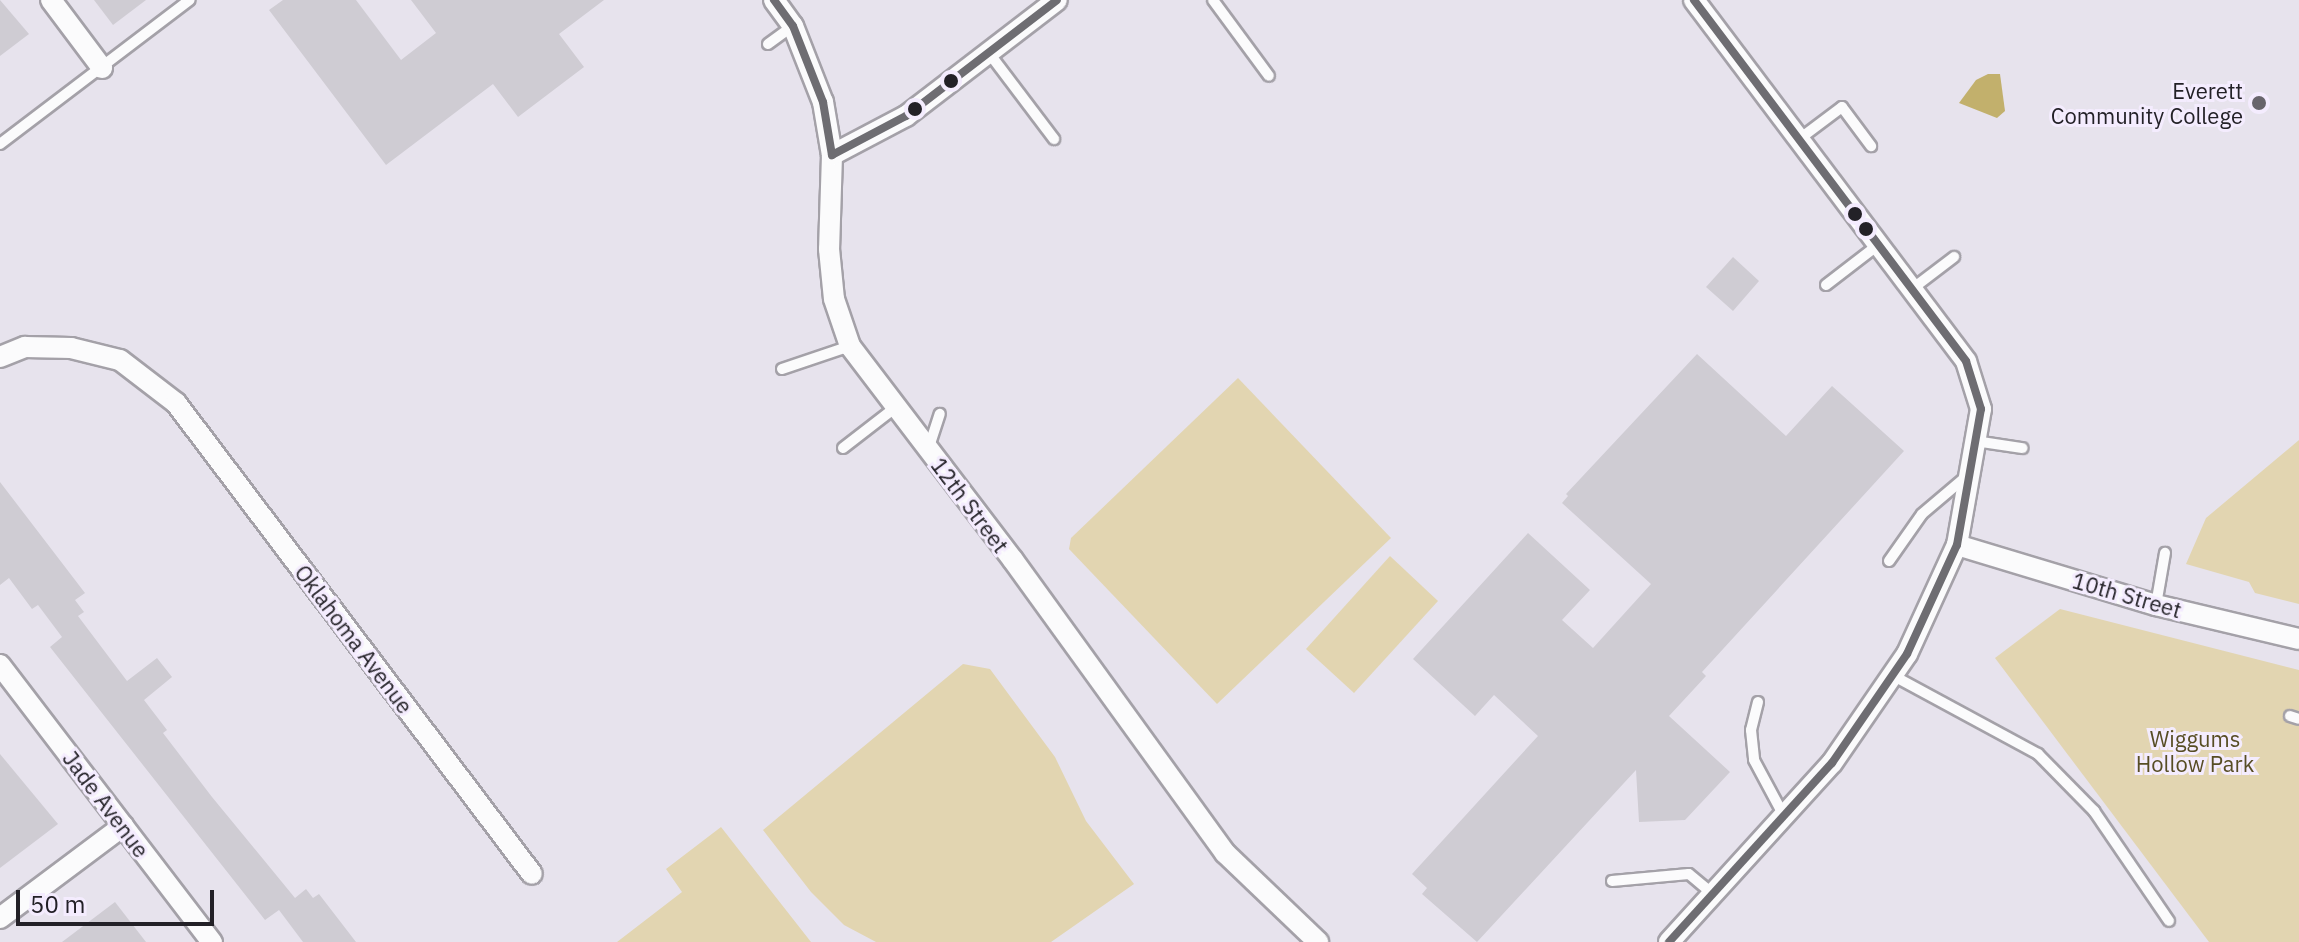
<!DOCTYPE html>
<style>
body{margin:0}
#map{position:relative;width:2299px;height:942px;overflow:hidden;background:#e7e3ed;font-family:"IBM Plex Sans",sans-serif}
div>[style]{position:absolute}
.green>*{inset:0;background:#e2d5b1}
.water>*{inset:0;background:#c2b06c}
.building>*{inset:0;background:#cfccd3}
.roads{filter:drop-shadow(2px 0 #a4a1a8) drop-shadow(-2px 0 #a4a1a8) drop-shadow(0 2px #a4a1a8) drop-shadow(0 -2px #a4a1a8)}
.lane>*{height:10px;margin:-5px;padding:0 5px;transform-origin:5px;border-radius:5px;background:#fbfbfc}
.street>*{height:20px;margin:-10px;padding:0 10px;transform-origin:10px;border-radius:10px;background:#fbfbfc}
.bus-1>*{height:8px;margin:-4px;padding:0 4px;transform-origin:4px;border-radius:4px;background:#6e6d72}
.dots>*{width:22px;height:22px;translate:-50% -50%;box-sizing:border-box;border:4px solid #f4ecfe;border-radius:50%}
span{translate:-50% -50%;white-space:nowrap;text-align:center;line-height:1.15;-webkit-text-stroke:6px #f4ecfe;paint-order:stroke}
.poi-label{font-size:22px;color:#232127}
.right{translate:-100% -50%;text-align:right}
.street-label{font-size:22px;color:#232127}
.park-label{font-size:22px;color:#574d24}
.scale{position:absolute;left:16px;top:890px;width:198px;height:36px;box-sizing:border-box;border:4px solid #232127;border-top:0;padding-left:10px;font-size:24px;line-height:28px;white-space:nowrap;color:#232127;-webkit-text-stroke:6px #f4ecfe;paint-order:stroke}
</style>
<div id="map">
<div class="green">
<i style="clip-path:polygon(1238px 378px,1391px 538px,1217px 704px,1069px 549px,1071px 538px)"></i>
<i style="clip-path:polygon(2299px 440px,2299px 604px,2255px 593px,2249px 582px,2186px 564px,2206px 518px)"></i>
<i style="clip-path:polygon(1390px 556px,1438px 601px,1354px 693px,1306px 649px)"></i>
<i style="clip-path:polygon(2060px 609px,2299px 670px,2299px 942px,2209px 942px,1995px 658px)"></i>
<i style="clip-path:polygon(963px 664px,990px 669px,1055px 757px,1086px 821px,1134px 884px,1051px 942px,876px 942px,844px 925px,811px 892px,763px 830px)"></i>
<i style="clip-path:polygon(721px 827px,811px 942px,617px 942px,682px 892px,666px 869px)"></i>
</div>
<div class="water">
<i style="clip-path:polygon(1988px 74px,2000px 74px,2005px 111px,1997px 118px,1959px 103px,1976px 80px)"></i>
</div>
<div class="building">
<i style="clip-path:polygon(0 0,29px 34px,0 56px)"></i>
<i style="clip-path:polygon(94px 0,146px 0,113px 25px)"></i>
<i style="clip-path:polygon(283px 0,356px 0,401px 60px,436px 33px,411px 0,604px 0,559px 34px,584px 67px,518px 117px,493px 84px,386px 165px,269px 10px)"></i>
<i style="clip-path:polygon(1733px 257px,1759px 281px,1733px 311px,1706px 287px)"></i>
<i style="clip-path:polygon(1697px 354px,1786px 436px,1832px 386px,1904px 451px,1702px 672px,1706px 676px,1669px 716px,1730px 772px,1685px 820px,1639px 822px,1636px 770px,1477px 942px,1422px 894px,1427px 888px,1412px 874px,1538px 736px,1494px 695px,1475px 716px,1413px 659px,1528px 533px,1590px 590px,1562px 620px,1593px 648px,1651px 584px,1562px 503px,1568px 496px,1566px 494px)"></i>
<i style="clip-path:polygon(0 482px,85px 593px,75px 600px,84px 612px,78px 616px,127px 681px,157px 658px,172px 677px,144px 700px,167px 730px,163px 733px,212px 797px,295px 898px,306px 889px,313px 898px,319px 894px,356px 942px,303px 942px,279px 910px,265px 920px,50px 647px,62px 637px,38px 605px,32px 609px,9px 578px,0 585px)"></i>
<i style="clip-path:polygon(0 754px,58px 824px,0 868px)"></i>
<i style="clip-path:polygon(115px 902px,146px 942px,62px 942px)"></i>
</div>
<div class="roads">
<div class="lane">
<i style="left:1213px;top:0;width:94px;rotate:53.6deg"></i>
<i style="left:768px;top:44px;width:31px;rotate:-36deg"></i>
<i style="left:989px;top:53px;width:108px;rotate:52.9deg"></i>
<i style="left:1798px;top:140px;width:55px;rotate:-36.9deg"></i>
<i style="left:1842px;top:107px;width:49px;rotate:53.4deg"></i>
<i style="left:0;top:144px;width:238px;rotate:-37.2deg"></i>
<i style="left:1826px;top:285px;width:66px;rotate:-37.6deg"></i>
<i style="left:1912px;top:289px;width:53px;rotate:-37.3deg"></i>
<i style="left:782px;top:369px;width:72px;rotate:-18.7deg"></i>
<i style="left:1975px;top:441px;width:48px;rotate:8.5deg"></i>
<i style="left:843px;top:448px;width:67px;rotate:-37.7deg"></i>
<i style="left:928px;top:450px;width:38px;rotate:-72deg"></i>
<i style="left:1889px;top:561px;width:57px;rotate:-54.9deg"></i>
<i style="left:1922px;top:514px;width:60px;rotate:-40.3deg"></i>
<i style="left:2156px;top:605px;width:53px;rotate:-80.2deg"></i>
<i style="left:1892px;top:675px;width:166px;rotate:28.4deg"></i>
<i style="left:2038px;top:754px;width:80px;rotate:45.5deg"></i>
<i style="left:2094px;top:811px;width:133px;rotate:55.7deg"></i>
<i style="left:1758px;top:702px;width:29px;rotate:104deg"></i>
<i style="left:1751px;top:730px;width:30px;rotate:84deg"></i>
<i style="left:1754px;top:760px;width:64px;rotate:61.8deg"></i>
<i style="left:2290px;top:716px;width:9px;rotate:18deg"></i>
<i style="left:1612px;top:881px;width:77px;rotate:-5.2deg"></i>
<i style="left:1689px;top:874px;width:31px;rotate:40deg"></i>
</div>
<div class="street">
<i style="left:51px;top:0;width:85px;rotate:53.1deg"></i>
<i style="left:774px;top:0;width:32px;rotate:54deg"></i>
<i style="left:793px;top:26px;width:82px;rotate:68.5deg"></i>
<i style="left:823px;top:102px;width:54px;rotate:80.4deg"></i>
<i style="left:832px;top:155px;width:94px;rotate:91.8deg"></i>
<i style="left:829px;top:249px;width:50px;rotate:84.3deg"></i>
<i style="left:834px;top:299px;width:50px;rotate:71.2deg"></i>
<i style="left:850px;top:346px;width:269px;rotate:52.7deg"></i>
<i style="left:1013px;top:560px;width:362px;rotate:54.1deg"></i>
<i style="left:1225px;top:853px;width:129px;rotate:43.7deg"></i>
<i style="left:832px;top:155px;width:84px;rotate:-27.8deg"></i>
<i style="left:906px;top:116px;width:190px;rotate:-37.5deg"></i>
<i style="left:0;top:357px;width:27px;rotate:-22deg"></i>
<i style="left:25px;top:347px;width:46px;rotate:1.2deg"></i>
<i style="left:71px;top:348px;width:50px;rotate:13.8deg"></i>
<i style="left:120px;top:360px;width:71px;rotate:37.5deg"></i>
<i style="left:176px;top:403px;width:590px;rotate:52.92deg"></i>
<i style="left:1957px;top:545px;width:208px;rotate:16.8deg"></i>
<i style="left:2156px;top:605px;width:147px;rotate:13.4deg"></i>
<i style="left:0;top:665px;width:349px;rotate:52.6deg"></i>
<i style="left:0;top:918px;width:154px;rotate:-36.8deg"></i>
<i style="left:1669px;top:942px;width:242px;rotate:-47.7deg"></i>
<i style="left:1832px;top:763px;width:132px;rotate:-55.5deg"></i>
<i style="left:1907px;top:654px;width:120px;rotate:-65.4deg"></i>
<i style="left:1957px;top:545px;width:138px;rotate:-80deg"></i>
<i style="left:1981px;top:409px;width:50px;rotate:-107.4deg"></i>
<i style="left:1966px;top:361px;width:452px;rotate:-127deg"></i>
</div>
</div>
<div class="bus-1">
<i style="left:774px;top:0;width:32px;rotate:54deg"></i>
<i style="left:793px;top:26px;width:82px;rotate:68.5deg"></i>
<i style="left:823px;top:102px;width:54px;rotate:80.4deg"></i>
<i style="left:832px;top:155px;width:84px;rotate:-27.8deg"></i>
<i style="left:906px;top:116px;width:190px;rotate:-37.5deg"></i>
<i style="left:1669px;top:942px;width:242px;rotate:-47.7deg"></i>
<i style="left:1832px;top:763px;width:132px;rotate:-55.5deg"></i>
<i style="left:1907px;top:654px;width:120px;rotate:-65.4deg"></i>
<i style="left:1957px;top:545px;width:138px;rotate:-80deg"></i>
<i style="left:1981px;top:409px;width:50px;rotate:-107.4deg"></i>
<i style="left:1966px;top:361px;width:452px;rotate:-127deg"></i>
</div>
<div class="dots">
<i style="left:951px;top:81px;background:#232127"></i>
<i style="left:2259px;top:103px;background:#68656c"></i>
<i style="left:915px;top:109px;background:#232127"></i>
<i style="left:1855px;top:214px;background:#232127"></i>
<i style="left:1866px;top:229px;background:#232127"></i>
</div>
<div class="poi-label">
<span class="right" style="left:2243px;top:103px">Everett<br>Community College</span>
</div>
<div class="street-label">
<span style="left:970px;top:505px;rotate:53deg">12th Street</span>
<span style="left:2127px;top:595px;rotate:16deg">10th Street</span>
<span style="left:354px;top:639px;rotate:53deg">Oklahoma Avenue</span>
<span style="left:106px;top:804px;rotate:53deg">Jade Avenue</span>
</div>
<div class="park-label">
<span style="left:2195px;top:751px">Wiggums<br>Hollow Park</span>
</div>
<div class="scale">50 m</div>
</div>
